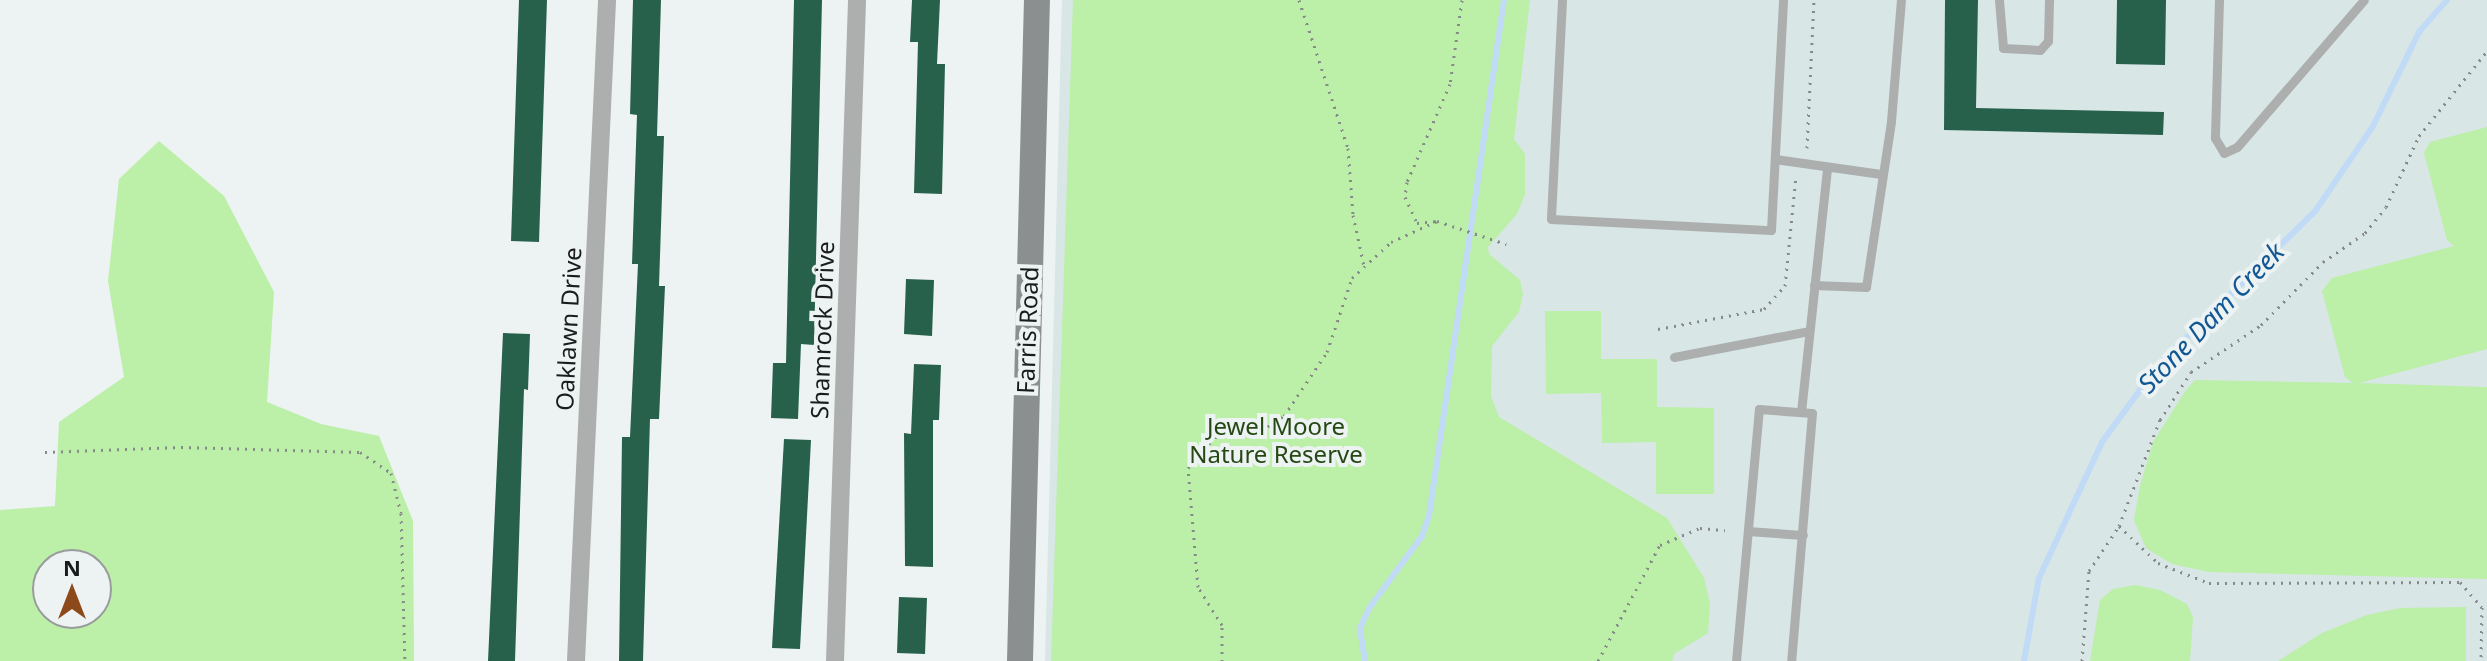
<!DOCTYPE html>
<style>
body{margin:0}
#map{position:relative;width:2487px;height:661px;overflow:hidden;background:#edf2f2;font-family:"Noto Sans",sans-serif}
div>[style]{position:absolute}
.built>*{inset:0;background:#d8e6e6}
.green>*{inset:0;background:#bcefa7}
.stream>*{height:6px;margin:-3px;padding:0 3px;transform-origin:3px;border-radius:3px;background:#c1dbf7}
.building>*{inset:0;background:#27614b}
.path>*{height:3px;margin-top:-1.5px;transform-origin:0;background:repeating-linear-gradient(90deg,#868a8a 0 2px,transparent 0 8px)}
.lane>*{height:9px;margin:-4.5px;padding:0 4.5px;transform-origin:4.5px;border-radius:4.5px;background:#adafaf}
.street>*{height:18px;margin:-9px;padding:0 9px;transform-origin:9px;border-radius:9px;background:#adafaf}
.secondary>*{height:26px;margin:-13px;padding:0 13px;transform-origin:13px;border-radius:13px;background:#8c8f90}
span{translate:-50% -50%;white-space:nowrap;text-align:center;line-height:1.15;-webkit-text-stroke:8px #edf2f2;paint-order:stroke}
.street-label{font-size:24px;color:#1a1c1c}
.park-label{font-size:24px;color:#264914}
.water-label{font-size:26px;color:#115794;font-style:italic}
.north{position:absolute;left:32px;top:549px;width:80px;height:80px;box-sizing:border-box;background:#edf2f2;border:2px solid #999c9c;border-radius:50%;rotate:0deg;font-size:22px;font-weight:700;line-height:32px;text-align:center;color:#1a1c1c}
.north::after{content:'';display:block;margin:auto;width:28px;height:36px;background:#8c491a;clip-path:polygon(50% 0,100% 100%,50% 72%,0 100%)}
</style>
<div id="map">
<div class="built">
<i style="clip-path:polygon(1062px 0,2487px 0,2487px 661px,1045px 661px)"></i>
</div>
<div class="green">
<i style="clip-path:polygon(1073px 0,1530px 0,1514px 139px,1525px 154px,1525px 194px,1517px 214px,1488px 247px,1489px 254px,1520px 280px,1523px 294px,1519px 312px,1492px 346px,1491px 396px,1499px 417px,1667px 518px,1704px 578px,1710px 604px,1708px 633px,1674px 654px,1672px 661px,1051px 661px)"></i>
<i style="clip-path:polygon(2487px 127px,2487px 349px,2359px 383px,2487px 387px,2487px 579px,2209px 572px,2172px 564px,2146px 548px,2134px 520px,2140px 486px,2153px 442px,2186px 390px,2195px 380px,2353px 383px,2345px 377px,2322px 291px,2332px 278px,2454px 246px,2447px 240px,2424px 153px,2430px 142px)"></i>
<i style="clip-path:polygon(evenodd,159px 141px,224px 196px,274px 292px,267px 402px,321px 424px,379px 436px,413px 521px,414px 661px,0 661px,0 510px,55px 506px,59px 422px,124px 377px,108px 281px,119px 179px,159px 141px,48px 565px,96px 565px,96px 613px,48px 613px,48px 565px)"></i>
<i style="clip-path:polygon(1545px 311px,1601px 311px,1601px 359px,1657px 359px,1657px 407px,1714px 408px,1714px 494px,1656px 494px,1656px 442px,1602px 443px,1601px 393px,1546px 394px)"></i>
<i style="clip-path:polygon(2135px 585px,2160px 590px,2187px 604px,2193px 617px,2190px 661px,2090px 661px,2100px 600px,2113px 589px)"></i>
<i style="clip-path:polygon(2466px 607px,2466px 661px,2278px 661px,2322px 633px,2367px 615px,2400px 608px)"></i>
</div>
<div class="stream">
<i style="left:1365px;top:661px;width:33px;rotate:-99deg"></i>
<i style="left:1360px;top:628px;width:23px;rotate:-65deg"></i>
<i style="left:1370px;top:607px;width:88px;rotate:-53.8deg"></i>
<i style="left:1422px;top:536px;width:21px;rotate:-71deg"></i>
<i style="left:1429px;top:516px;width:521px;rotate:-81.73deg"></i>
<i style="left:2024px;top:661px;width:84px;rotate:-79.8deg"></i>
<i style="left:2039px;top:578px;width:150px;rotate:-65.1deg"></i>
<i style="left:2102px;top:442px;width:92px;rotate:-53.9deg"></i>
<i style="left:2156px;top:368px;width:225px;rotate:-44.6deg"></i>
<i style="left:2316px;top:210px;width:102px;rotate:-55.8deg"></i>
<i style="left:2373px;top:126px;width:105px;rotate:-63.9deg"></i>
<i style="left:2419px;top:32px;width:43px;rotate:-48.8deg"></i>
</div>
<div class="building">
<i style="clip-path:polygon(519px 0,547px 0,539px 242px,511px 241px)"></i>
<i style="clip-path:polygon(633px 0,661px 0,657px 136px,664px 136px,659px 286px,665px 286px,659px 419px,650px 419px,643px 661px,619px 661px,622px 437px,630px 437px,638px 264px,632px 264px,637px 115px,630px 114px)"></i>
<i style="clip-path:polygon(794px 0,822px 0,814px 345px,801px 344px,798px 419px,771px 418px,773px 363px,786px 363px)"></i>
<i style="clip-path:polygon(912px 0,940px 0,937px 64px,945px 64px,942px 194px,914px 193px,918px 42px,910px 42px)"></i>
<i style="clip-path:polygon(1945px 0,1978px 0,1976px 108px,2164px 112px,2163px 135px,1944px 130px)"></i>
<i style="clip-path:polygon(2117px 0,2166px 0,2165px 65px,2116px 64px)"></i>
<i style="clip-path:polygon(906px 279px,934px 280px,932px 336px,904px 334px)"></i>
<i style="clip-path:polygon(503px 333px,530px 334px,528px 390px,524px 389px,515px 661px,488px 661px)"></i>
<i style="clip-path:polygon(914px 364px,941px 365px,939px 420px,933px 420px,933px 567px,905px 566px,904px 433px,911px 434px)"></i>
<i style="clip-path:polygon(784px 439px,811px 440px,800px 649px,772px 648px)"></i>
<i style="clip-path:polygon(899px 597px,927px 598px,925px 654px,897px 653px)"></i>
</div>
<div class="path">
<i style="left:1299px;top:0;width:156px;rotate:71.7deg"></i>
<i style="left:1348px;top:148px;width:67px;rotate:85.7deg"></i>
<i style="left:1353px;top:215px;width:52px;rotate:77.8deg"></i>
<i style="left:1462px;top:0;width:85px;rotate:98.1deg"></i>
<i style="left:1450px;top:84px;width:107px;rotate:113.7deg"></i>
<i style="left:1407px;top:182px;width:15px;rotate:98deg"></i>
<i style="left:1405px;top:197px;width:29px;rotate:65deg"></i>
<i style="left:1417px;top:223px;width:20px;rotate:-6deg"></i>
<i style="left:1437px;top:221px;width:73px;rotate:18.4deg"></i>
<i style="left:1807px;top:148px;width:148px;rotate:-87.3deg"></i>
<i style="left:1658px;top:329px;width:108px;rotate:-10.7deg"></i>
<i style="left:1764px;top:309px;width:31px;rotate:-48deg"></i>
<i style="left:1785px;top:286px;width:111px;rotate:-84.3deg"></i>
<i style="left:45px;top:452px;width:136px;rotate:-2.1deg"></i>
<i style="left:181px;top:447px;width:179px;rotate:1.6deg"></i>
<i style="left:360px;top:452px;width:37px;rotate:34deg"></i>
<i style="left:391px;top:473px;width:41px;rotate:76deg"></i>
<i style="left:401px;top:513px;width:148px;rotate:88.5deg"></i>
<i style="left:2119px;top:526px;width:54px;rotate:43.5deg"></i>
<i style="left:2158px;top:563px;width:55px;rotate:21.4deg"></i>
<i style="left:2209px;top:583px;width:251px;rotate:-0.2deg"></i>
<i style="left:2460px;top:582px;width:33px;rotate:49deg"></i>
<i style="left:2482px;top:607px;width:54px;rotate:91.1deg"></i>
<i style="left:1222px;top:661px;width:36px;rotate:-90deg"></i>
<i style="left:1222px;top:625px;width:45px;rotate:-122.3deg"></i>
<i style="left:1198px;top:587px;width:119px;rotate:-94.8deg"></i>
<i style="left:1188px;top:468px;width:41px;rotate:-48.9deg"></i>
<i style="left:1215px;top:437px;width:46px;rotate:-7.4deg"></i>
<i style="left:1261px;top:431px;width:27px;rotate:-33deg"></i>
<i style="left:1284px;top:416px;width:77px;rotate:-56.1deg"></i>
<i style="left:1327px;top:352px;width:78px;rotate:-71.3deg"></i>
<i style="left:1352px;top:278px;width:53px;rotate:-42.7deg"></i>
<i style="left:1391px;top:242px;width:51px;rotate:-24.5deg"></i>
<i style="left:1598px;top:661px;width:132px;rotate:-61.9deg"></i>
<i style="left:1660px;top:545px;width:43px;rotate:-23deg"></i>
<i style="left:1700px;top:528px;width:25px;rotate:5deg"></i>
<i style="left:2082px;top:661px;width:90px;rotate:-85.6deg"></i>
<i style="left:2089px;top:571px;width:54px;rotate:-56.3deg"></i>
<i style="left:2119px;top:526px;width:114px;rotate:-68.9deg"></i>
<i style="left:2160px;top:420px;width:57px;rotate:-57.1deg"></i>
<i style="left:2191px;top:372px;width:84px;rotate:-33.9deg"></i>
<i style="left:2261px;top:325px;width:88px;rotate:-45.5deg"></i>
<i style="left:2323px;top:262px;width:51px;rotate:-34.6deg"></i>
<i style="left:2365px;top:233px;width:33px;rotate:-51deg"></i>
<i style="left:2386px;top:207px;width:78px;rotate:-65.1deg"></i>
<i style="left:2419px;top:136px;width:109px;rotate:-51.3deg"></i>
</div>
<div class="lane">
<i style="left:1562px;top:0;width:219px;rotate:92.9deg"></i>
<i style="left:1551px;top:219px;width:220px;rotate:2.9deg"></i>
<i style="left:1771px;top:230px;width:230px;rotate:-87deg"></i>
<i style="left:1999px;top:0;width:48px;rotate:85.2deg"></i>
<i style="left:2003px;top:48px;width:37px;rotate:3deg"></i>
<i style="left:2040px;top:50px;width:12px;rotate:-48deg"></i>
<i style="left:2048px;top:41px;width:41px;rotate:-88.6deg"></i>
<i style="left:2219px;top:0;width:138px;rotate:91.7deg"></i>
<i style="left:2215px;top:138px;width:17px;rotate:59deg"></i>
<i style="left:2224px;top:153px;width:14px;rotate:-25deg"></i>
<i style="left:2237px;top:147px;width:194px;rotate:-49.2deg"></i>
<i style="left:1775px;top:159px;width:107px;rotate:8.1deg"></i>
<i style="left:1814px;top:285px;width:52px;rotate:2.2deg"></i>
<i style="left:1866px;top:287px;width:168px;rotate:-81.4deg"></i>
<i style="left:1891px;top:121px;width:121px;rotate:-85.3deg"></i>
<i style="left:1674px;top:357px;width:137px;rotate:-10.9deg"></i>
<i style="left:1801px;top:412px;width:246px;rotate:-83.9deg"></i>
<i style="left:1748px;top:531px;width:55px;rotate:4.2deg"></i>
<i style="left:1736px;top:661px;width:253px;rotate:-84.8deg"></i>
<i style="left:1759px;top:409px;width:53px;rotate:4.3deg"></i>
<i style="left:1812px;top:413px;width:249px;rotate:94.8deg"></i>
</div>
<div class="street">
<i style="left:576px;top:661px;width:662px;rotate:-87.31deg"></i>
<i style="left:835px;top:661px;width:661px;rotate:-88.09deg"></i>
</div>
<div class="secondary">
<i style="left:1020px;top:661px;width:661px;rotate:-88.53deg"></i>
</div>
<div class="street-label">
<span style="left:568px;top:329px;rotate:-87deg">Oaklawn Drive</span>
<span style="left:822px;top:330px;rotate:-88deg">Shamrock Drive</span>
<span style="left:1027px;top:330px;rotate:-88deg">Farris Road</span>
</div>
<div class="park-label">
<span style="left:1276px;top:440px">Jewel Moore<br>Nature Reserve</span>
</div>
<div class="water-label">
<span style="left:2211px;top:318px;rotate:-46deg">Stone Dam Creek</span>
</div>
<div class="north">N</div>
</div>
